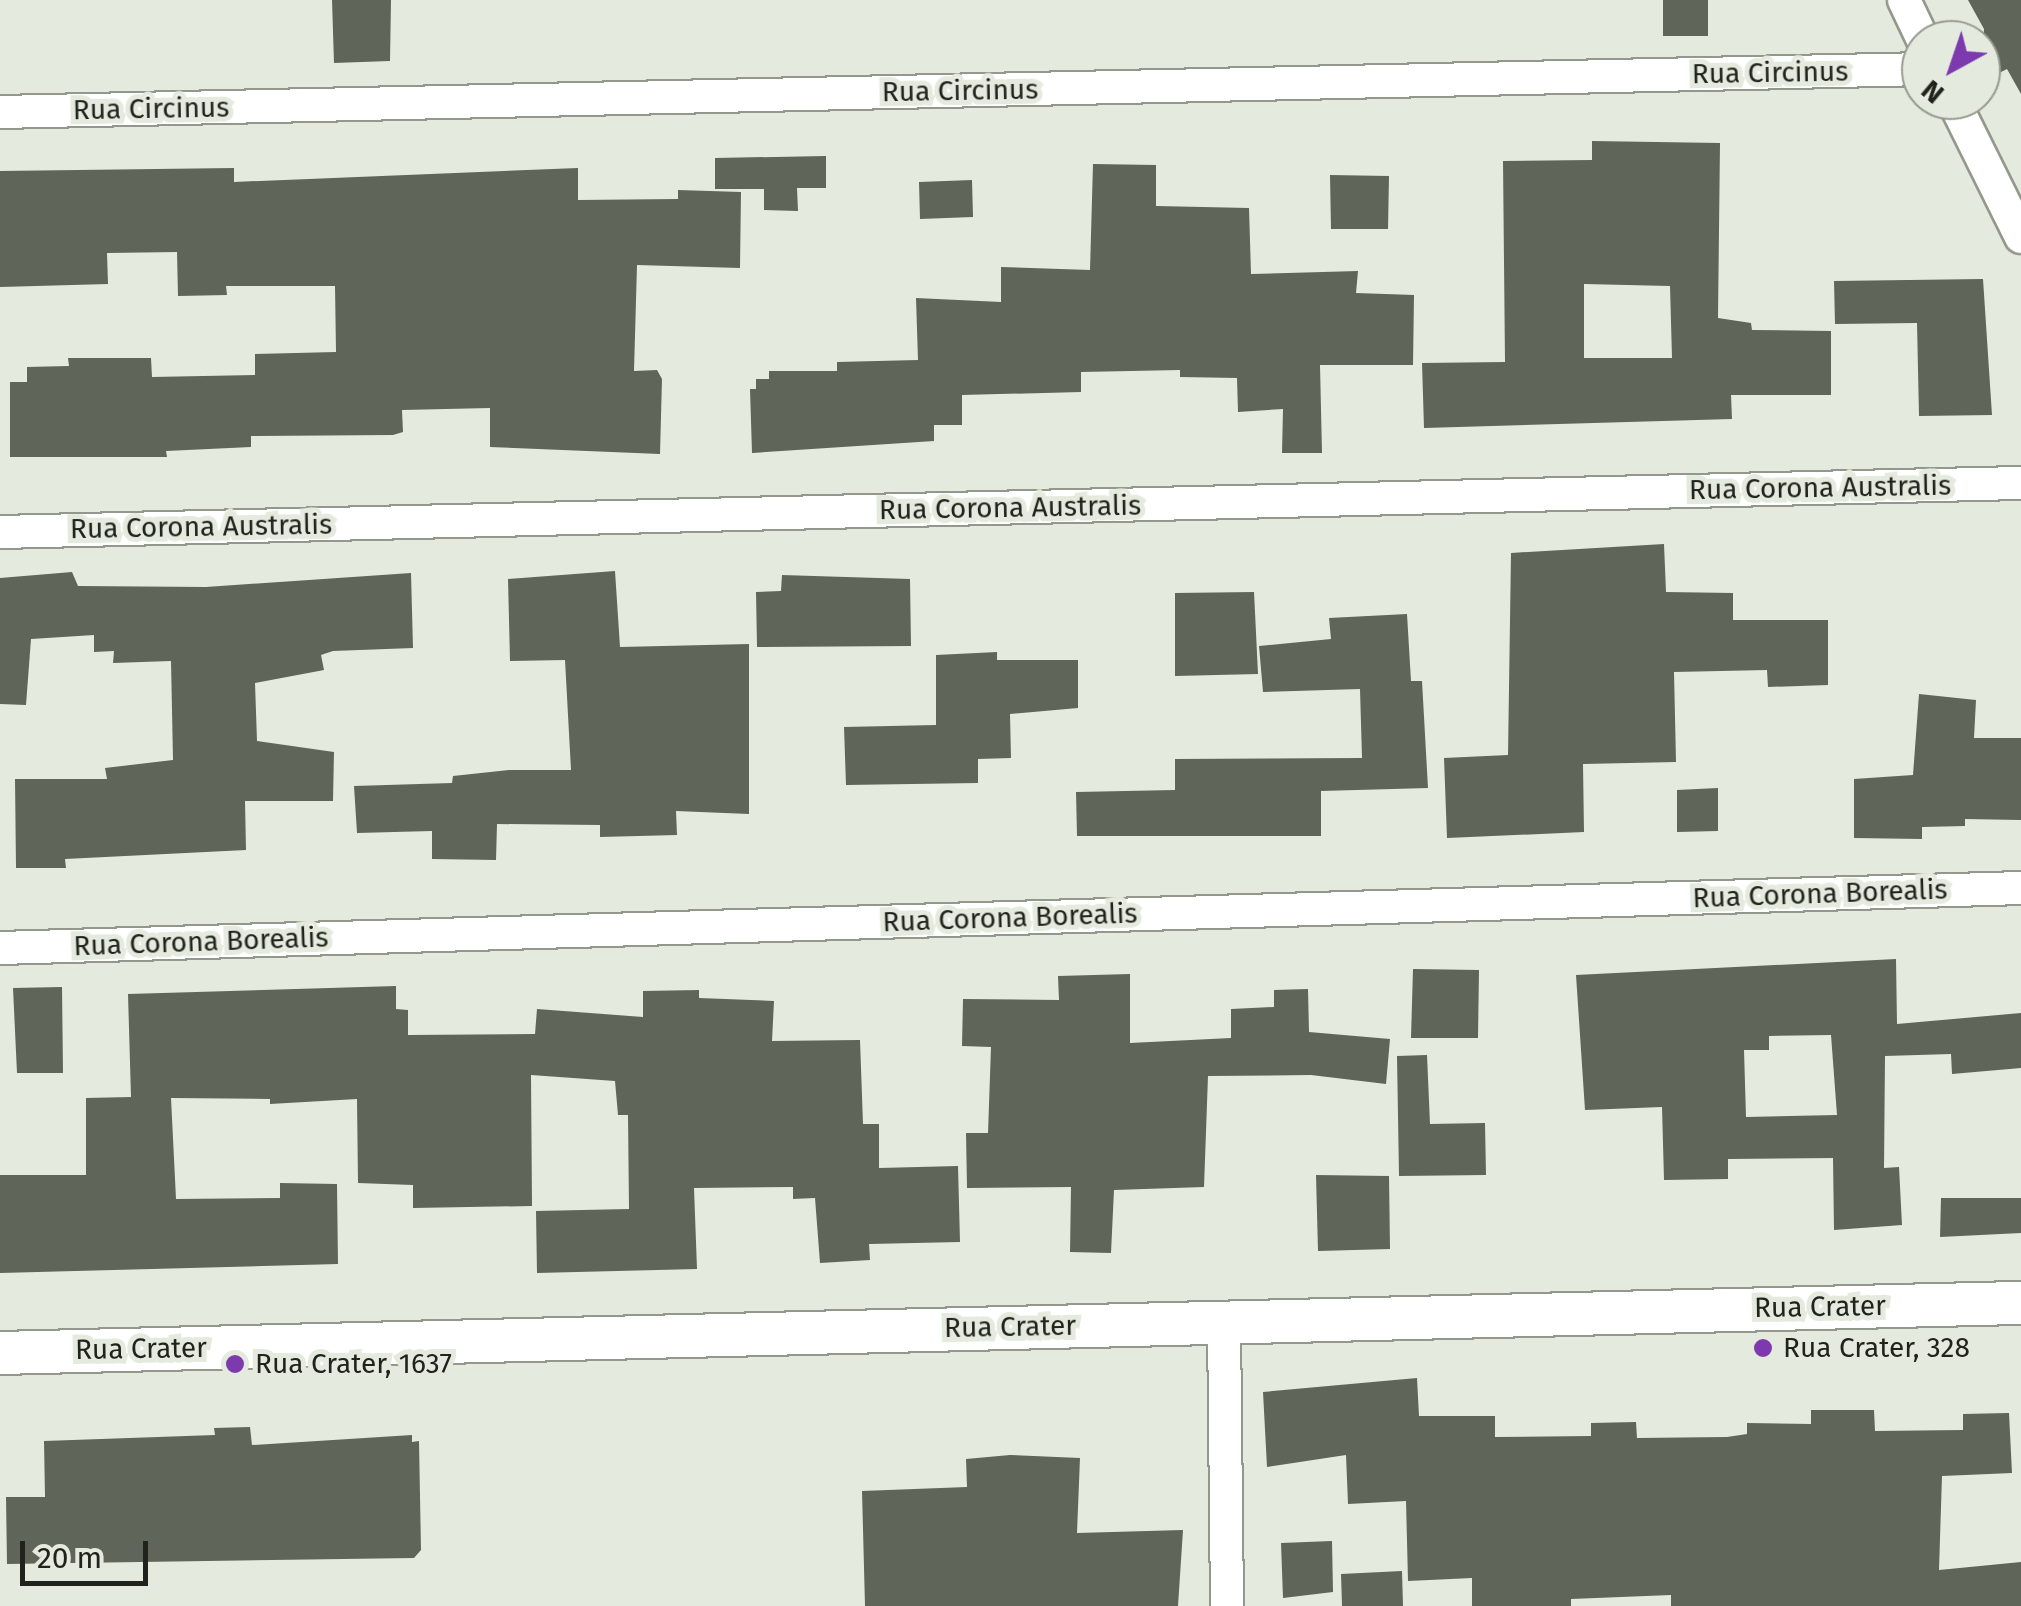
<!DOCTYPE html>
<style>
body{margin:0}
#map{position:relative;width:2021px;height:1606px;overflow:hidden;background:#e4eadd;font-family:"Fira Sans",sans-serif}
div>[style]{position:absolute}
.building>*{inset:0;background:#5f6559}
.roads{filter:drop-shadow(2px 0 #92988b) drop-shadow(-2px 0 #92988b) drop-shadow(0 2px #92988b) drop-shadow(0 -2px #92988b)}
.minor>*{height:32px;margin:-16px;padding:0 16px;transform-origin:16px;border-radius:16px;background:#fff}
.tertiary>*{height:42px;margin:-21px;padding:0 21px;transform-origin:21px;border-radius:21px;background:#fff}
.dots>*{width:28px;height:28px;translate:-50% -50%;box-sizing:border-box;border:5px solid #e4eadd;border-radius:50%}
span{translate:-50% -50%;white-space:nowrap;text-align:center;line-height:1.15;-webkit-text-stroke:10px #e4eadd;paint-order:stroke}
.street-label{font-size:28px;color:#20221d}
.poi-label{font-size:28px;color:#20221d}
.left{translate:0 -50%;text-align:left}
.north{position:absolute;left:1901px;top:20px;width:100px;height:100px;box-sizing:border-box;background:#e4eadd;border:2px solid #969a90;border-radius:50%;rotate:220deg;font-size:28px;font-weight:700;line-height:40px;text-align:center;color:#20221d}
.north::after{content:'';display:block;margin:auto;width:35px;height:45px;background:#7d3aae;clip-path:polygon(50% 0,100% 100%,50% 72%,0 100%)}
.scale{position:absolute;left:20px;top:1541px;width:128px;height:45px;box-sizing:border-box;border:5px solid #20221d;border-top:0;padding-left:12px;font-size:30px;line-height:35px;white-space:nowrap;color:#20221d;-webkit-text-stroke:8px #e4eadd;paint-order:stroke}
</style>
<div id="map">
<div class="building">
<i style="clip-path:polygon(332px 0,391px 0,390px 61px,334px 63px)"></i>
<i style="clip-path:polygon(1663px 0,1708px 0,1708px 36px,1663px 36px)"></i>
<i style="clip-path:polygon(1968px 0,2021px 0,2021px 94px,2007px 69px,1981px 82px,1984px 29px)"></i>
<i style="clip-path:polygon(evenodd,1592px 141px,1720px 143px,1718px 318px,1751px 323px,1752px 330px,1831px 331px,1831px 395px,1731px 395px,1732px 419px,1424px 428px,1422px 363px,1505px 362px,1503px 161px,1592px 160px,1592px 141px,1584px 284px,1670px 286px,1672px 358px,1584px 358px,1584px 284px)"></i>
<i style="clip-path:polygon(826px 156px,826px 188px,797px 188px,798px 211px,764px 210px,764px 189px,715px 189px,715px 158px)"></i>
<i style="clip-path:polygon(1093px 164px,1156px 165px,1156px 206px,1249px 208px,1251px 274px,1358px 271px,1356px 293px,1414px 295px,1413px 365px,1320px 365px,1322px 453px,1282px 453px,1283px 409px,1238px 412px,1237px 378px,1180px 377px,1180px 370px,1081px 372px,1081px 392px,962px 395px,962px 425px,934px 425px,934px 441px,752px 453px,750px 389px,756px 389px,756px 379px,769px 379px,769px 371px,837px 371px,837px 362px,918px 360px,916px 298px,1001px 302px,1001px 267px,1090px 270px)"></i>
<i style="clip-path:polygon(234px 168px,234px 182px,578px 168px,578px 200px,678px 199px,678px 190px,741px 192px,740px 268px,637px 265px,634px 371px,657px 370px,662px 379px,660px 454px,490px 447px,490px 408px,402px 410px,403px 432px,393px 435px,251px 436px,251px 447px,166px 451px,167px 457px,10px 457px,10px 382px,27px 382px,27px 367px,69px 366px,68px 358px,151px 358px,152px 377px,255px 375px,255px 354px,336px 352px,335px 286px,226px 286px,227px 295px,178px 296px,177px 252px,107px 253px,108px 284px,0 287px,0 171px)"></i>
<i style="clip-path:polygon(1330px 175px,1389px 176px,1388px 229px,1331px 229px)"></i>
<i style="clip-path:polygon(972px 180px,973px 217px,920px 219px,919px 182px)"></i>
<i style="clip-path:polygon(1983px 279px,1992px 415px,1919px 416px,1917px 323px,1835px 324px,1834px 281px)"></i>
<i style="clip-path:polygon(1664px 544px,1666px 592px,1733px 593px,1733px 620px,1828px 620px,1828px 685px,1768px 687px,1767px 670px,1674px 672px,1676px 762px,1583px 764px,1584px 832px,1447px 838px,1444px 758px,1508px 755px,1511px 553px)"></i>
<i style="clip-path:polygon(615px 571px,620px 647px,749px 644px,749px 814px,676px 811px,677px 835px,600px 837px,600px 825px,497px 824px,496px 860px,432px 859px,432px 831px,357px 833px,354px 786px,452px 783px,453px 776px,509px 770px,571px 770px,565px 660px,510px 661px,508px 579px)"></i>
<i style="clip-path:polygon(72px 572px,78px 586px,206px 587px,411px 573px,413px 648px,333px 651px,321px 655px,324px 670px,255px 683px,257px 741px,334px 752px,333px 801px,245px 801px,246px 850px,65px 859px,66px 868px,16px 868px,15px 779px,107px 779px,105px 768px,173px 760px,171px 661px,113px 663px,114px 651px,94px 652px,94px 635px,31px 639px,26px 705px,0 704px,0 578px)"></i>
<i style="clip-path:polygon(782px 575px,910px 579px,911px 646px,757px 647px,756px 592px,781px 591px)"></i>
<i style="clip-path:polygon(1254px 592px,1258px 674px,1175px 676px,1175px 593px)"></i>
<i style="clip-path:polygon(1407px 614px,1411px 681px,1422px 681px,1428px 788px,1321px 791px,1321px 836px,1077px 836px,1076px 792px,1175px 790px,1175px 759px,1362px 758px,1360px 689px,1263px 692px,1259px 646px,1331px 639px,1329px 618px)"></i>
<i style="clip-path:polygon(997px 652px,997px 660px,1078px 660px,1078px 708px,1010px 714px,1011px 758px,978px 759px,978px 783px,846px 785px,844px 727px,936px 725px,936px 655px)"></i>
<i style="clip-path:polygon(1919px 694px,1976px 700px,1974px 738px,2021px 738px,2021px 820px,1965px 819px,1965px 826px,1922px 827px,1922px 839px,1854px 838px,1854px 779px,1913px 775px)"></i>
<i style="clip-path:polygon(1718px 788px,1718px 831px,1677px 832px,1677px 790px)"></i>
<i style="clip-path:polygon(evenodd,1896px 959px,1897px 1024px,2021px 1013px,2021px 1068px,1952px 1074px,1951px 1054px,1885px 1056px,1884px 1168px,1899px 1167px,1902px 1225px,1834px 1230px,1833px 1158px,1728px 1159px,1728px 1179px,1664px 1180px,1662px 1107px,1585px 1110px,1576px 975px,1896px 959px,1831px 1035px,1837px 1115px,1746px 1117px,1744px 1050px,1769px 1050px,1769px 1036px,1831px 1035px)"></i>
<i style="clip-path:polygon(1413px 969px,1479px 970px,1478px 1038px,1411px 1038px)"></i>
<i style="clip-path:polygon(1130px 974px,1130px 1043px,1231px 1038px,1231px 1009px,1274px 1007px,1274px 990px,1308px 989px,1309px 1032px,1390px 1039px,1386px 1084px,1311px 1075px,1208px 1076px,1204px 1187px,1114px 1190px,1111px 1253px,1070px 1252px,1071px 1187px,967px 1188px,966px 1133px,988px 1133px,991px 1047px,962px 1046px,963px 999px,1059px 1000px,1058px 976px)"></i>
<i style="clip-path:polygon(396px 986px,396px 1009px,408px 1010px,408px 1035px,535px 1034px,537px 1009px,643px 1017px,643px 991px,699px 990px,699px 998px,774px 1001px,772px 1041px,860px 1040px,863px 1124px,879px 1124px,879px 1168px,958px 1166px,960px 1242px,869px 1244px,870px 1260px,820px 1263px,815px 1198px,793px 1199px,793px 1187px,694px 1188px,697px 1269px,537px 1273px,536px 1211px,629px 1209px,628px 1115px,618px 1115px,615px 1081px,531px 1075px,532px 1206px,413px 1208px,413px 1185px,358px 1183px,357px 1099px,270px 1104px,270px 1099px,171px 1098px,176px 1199px,280px 1198px,280px 1183px,337px 1184px,338px 1264px,0 1273px,0 1175px,86px 1175px,86px 1098px,131px 1097px,128px 994px)"></i>
<i style="clip-path:polygon(62px 987px,63px 1073px,17px 1073px,13px 988px)"></i>
<i style="clip-path:polygon(1427px 1055px,1430px 1124px,1485px 1123px,1486px 1175px,1399px 1176px,1397px 1056px)"></i>
<i style="clip-path:polygon(1316px 1175px,1389px 1176px,1390px 1249px,1318px 1251px)"></i>
<i style="clip-path:polygon(1941px 1198px,2021px 1198px,2021px 1233px,1940px 1237px)"></i>
<i style="clip-path:polygon(1417px 1378px,1419px 1416px,1495px 1416px,1495px 1437px,1591px 1436px,1591px 1423px,1636px 1422px,1637px 1438px,1727px 1437px,1747px 1434px,1747px 1423px,1811px 1424px,1811px 1410px,1874px 1410px,1875px 1431px,1963px 1430px,1963px 1414px,2009px 1413px,2012px 1473px,1942px 1476px,1939px 1570px,2021px 1562px,2021px 1606px,1671px 1606px,1671px 1595px,1571px 1599px,1571px 1606px,1472px 1606px,1472px 1578px,1408px 1581px,1406px 1501px,1348px 1504px,1346px 1455px,1267px 1467px,1263px 1392px)"></i>
<i style="clip-path:polygon(250px 1427px,252px 1445px,412px 1435px,412px 1442px,419px 1441px,421px 1550px,414px 1558px,7px 1564px,6px 1497px,45px 1497px,44px 1441px,215px 1435px,214px 1428px)"></i>
<i style="clip-path:polygon(1010px 1455px,1080px 1458px,1077px 1533px,1183px 1530px,1178px 1606px,865px 1606px,862px 1491px,967px 1487px,966px 1459px)"></i>
<i style="clip-path:polygon(1332px 1541px,1333px 1592px,1283px 1598px,1281px 1543px)"></i>
<i style="clip-path:polygon(1402px 1571px,1403px 1606px,1342px 1606px,1341px 1574px)"></i>
</div>
<div class="roads">
<div class="minor">
<i style="left:1904px;top:0;width:44px;rotate:64.6deg"></i>
<i style="left:1953px;top:100px;width:153px;rotate:63.6deg"></i>
<i style="left:0;top:112px;width:1921px;rotate:-1.28deg"></i>
<i style="left:0;top:532px;width:2022px;rotate:-1.39deg"></i>
<i style="left:0;top:948px;width:2022px;rotate:-1.7deg"></i>
<i style="left:1224px;top:1321px;width:285px;rotate:89.4deg"></i>
</div>
<div class="tertiary">
<i style="left:0;top:1353px;width:2022px;rotate:-1.42deg"></i>
</div>
</div>
<div class="dots">
<i style="left:1763px;top:1348px;background:#7d3aae"></i>
<i style="left:235px;top:1364px;background:#7d3aae"></i>
</div>
<div class="street-label">
<span style="left:1770px;top:73px;rotate:-1deg">Rua Circinus</span>
<span style="left:960px;top:91px;rotate:-1deg">Rua Circinus</span>
<span style="left:151px;top:109px;rotate:-1deg">Rua Circinus</span>
<span style="left:1820px;top:488px;rotate:-1deg">Rua Corona Australis</span>
<span style="left:1010px;top:508px;rotate:-1deg">Rua Corona Australis</span>
<span style="left:201px;top:527px;rotate:-1deg">Rua Corona Australis</span>
<span style="left:1820px;top:894px;rotate:-2deg">Rua Corona Borealis</span>
<span style="left:1010px;top:918px;rotate:-2deg">Rua Corona Borealis</span>
<span style="left:201px;top:942px;rotate:-2deg">Rua Corona Borealis</span>
<span style="left:1820px;top:1307px;rotate:-1deg">Rua Crater</span>
<span style="left:1010px;top:1327px;rotate:-1deg">Rua Crater</span>
<span style="left:141px;top:1349px;rotate:-1deg">Rua Crater</span>
</div>
<div class="poi-label">
<span class="left" style="left:1783px;top:1348px">Rua Crater, 328</span>
<span class="left" style="left:255px;top:1364px">Rua Crater, 1637</span>
</div>
<div class="north">N</div>
<div class="scale">20 m</div>
</div>
